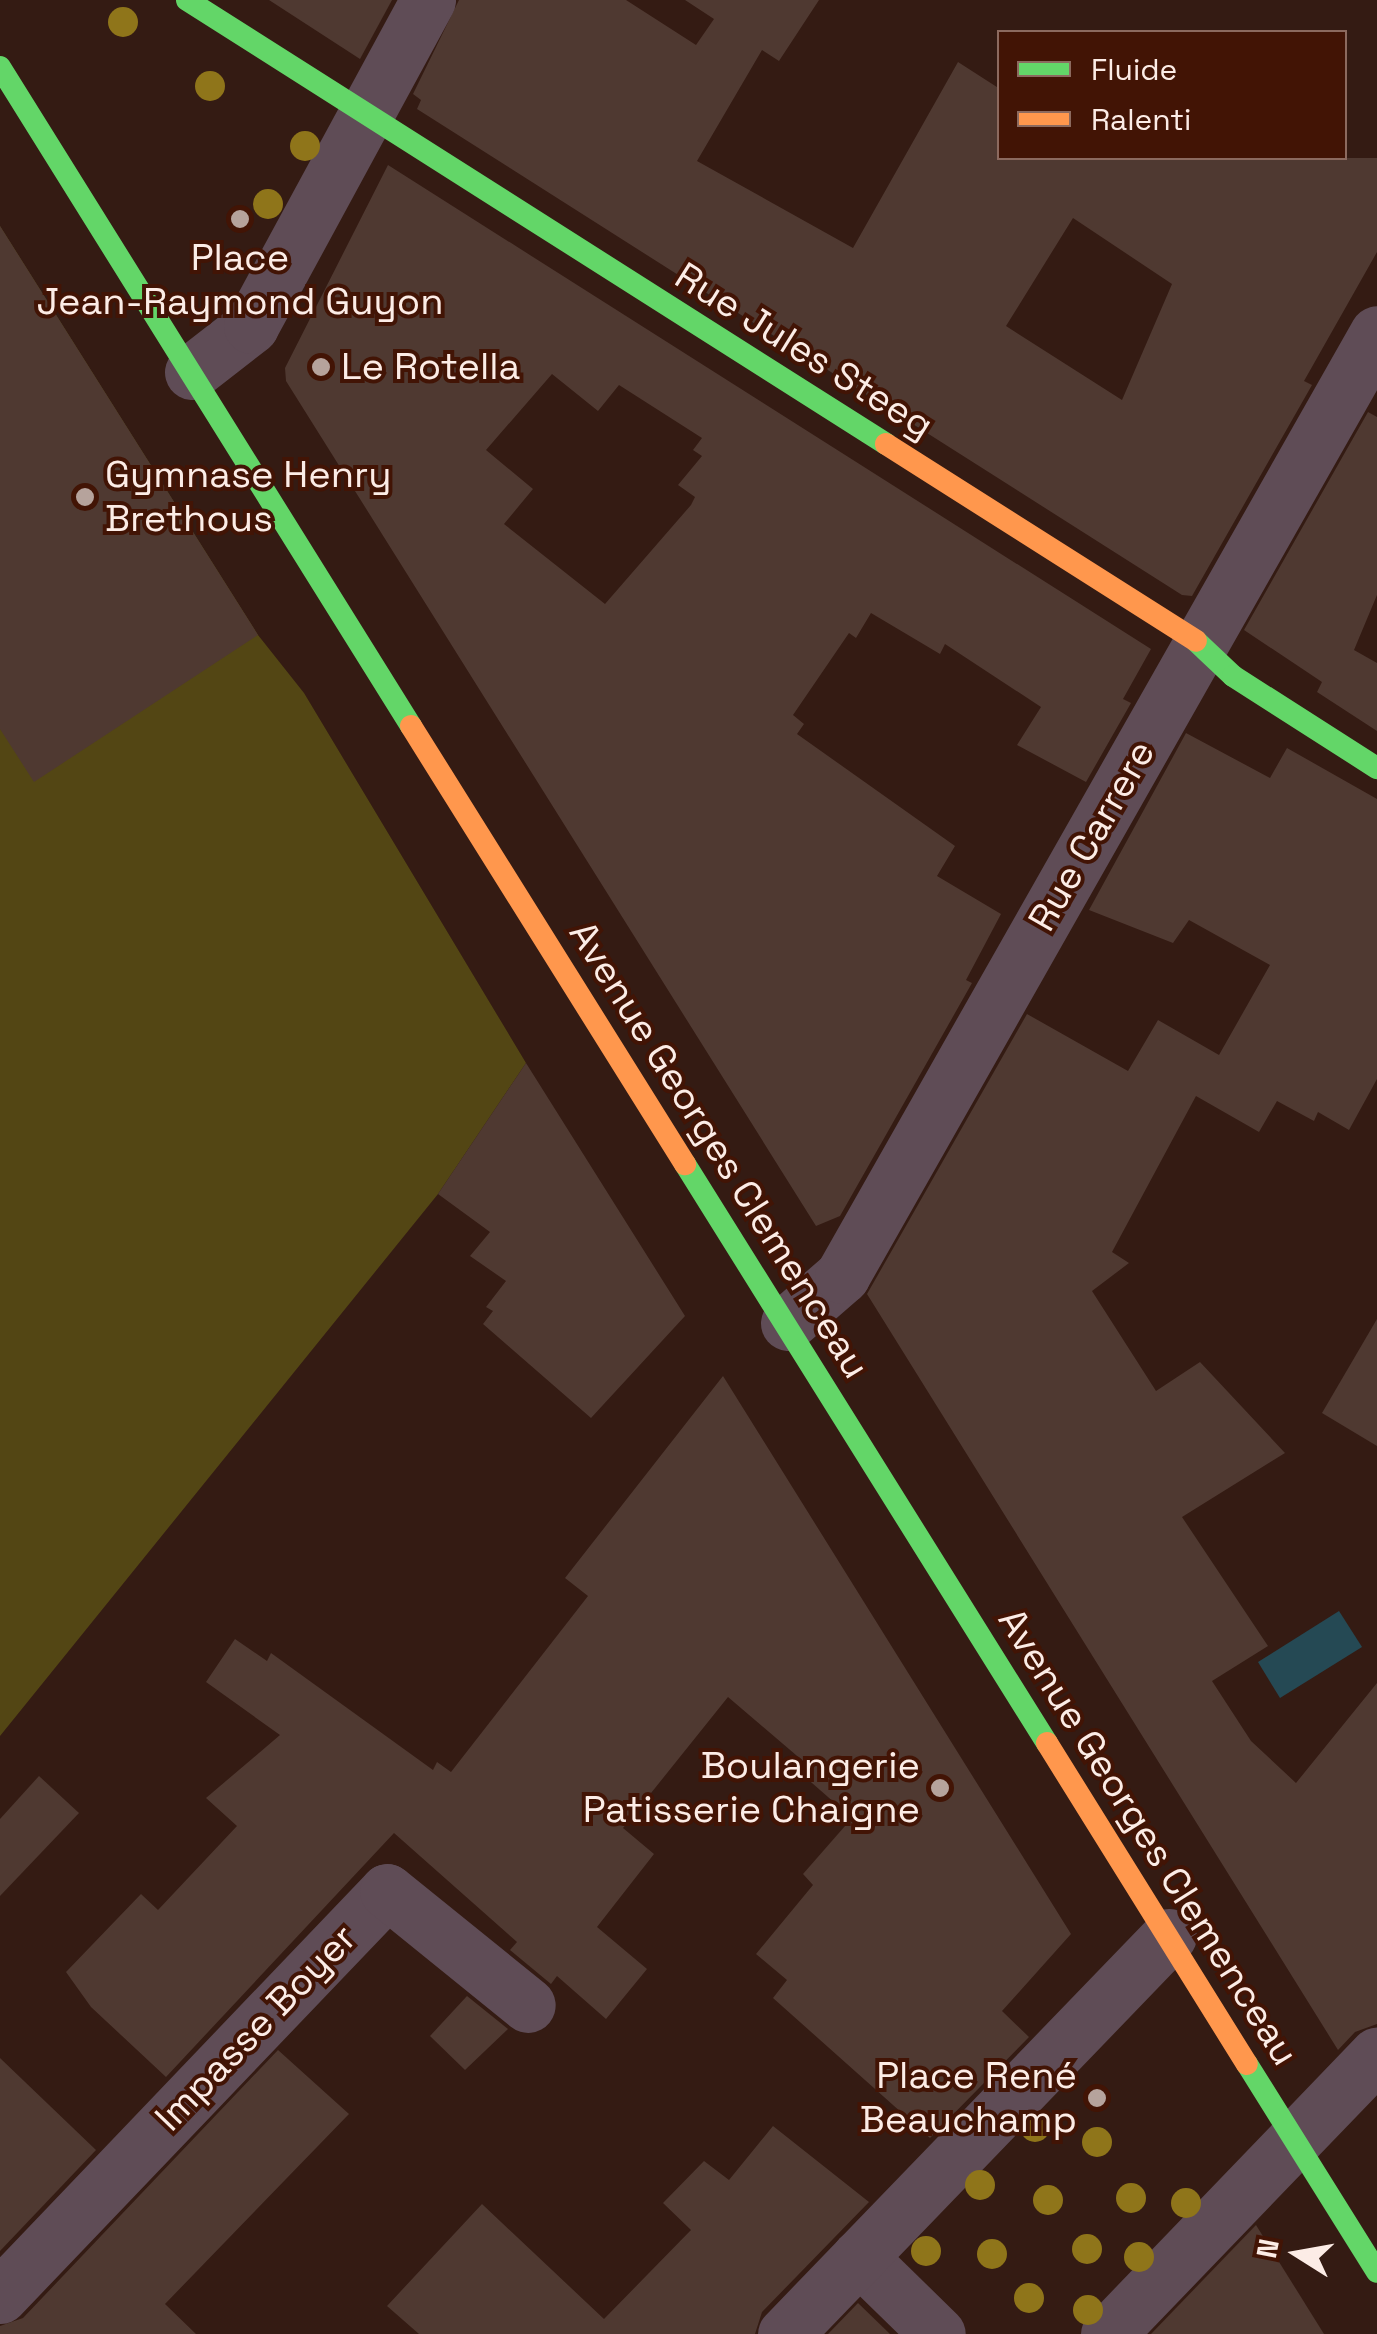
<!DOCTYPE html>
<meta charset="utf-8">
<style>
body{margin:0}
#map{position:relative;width:1377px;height:2334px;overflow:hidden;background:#341b13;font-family:"Space Grotesk",sans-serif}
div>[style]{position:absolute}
.green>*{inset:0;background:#534614}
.water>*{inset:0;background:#254954}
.building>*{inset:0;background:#4f3931}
.street>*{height:55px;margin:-27.5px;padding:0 27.5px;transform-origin:27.5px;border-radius:27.5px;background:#5f4c56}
.fast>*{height:22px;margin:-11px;padding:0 11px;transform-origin:11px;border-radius:11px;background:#63d668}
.slow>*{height:22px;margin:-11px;padding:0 11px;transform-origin:11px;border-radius:11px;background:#ff974d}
.trees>*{width:30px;height:30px;margin:-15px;border-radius:50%;background:#8f751a}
.dots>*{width:28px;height:28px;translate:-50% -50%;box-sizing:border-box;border:5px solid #421405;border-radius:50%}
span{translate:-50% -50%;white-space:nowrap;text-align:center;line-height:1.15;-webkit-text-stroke:8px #421405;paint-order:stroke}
.poi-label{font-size:38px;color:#fcece6}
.left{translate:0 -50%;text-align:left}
.right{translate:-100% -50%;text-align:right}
.street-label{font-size:38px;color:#fcece6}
.legend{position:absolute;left:997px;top:30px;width:350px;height:130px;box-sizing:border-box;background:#421405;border:2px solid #8c6a5f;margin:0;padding:12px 18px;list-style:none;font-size:30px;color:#fcece6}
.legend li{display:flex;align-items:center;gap:20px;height:50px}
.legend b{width:50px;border:2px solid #8c6a5f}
.north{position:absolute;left:1247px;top:2204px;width:100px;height:100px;-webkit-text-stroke:8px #421405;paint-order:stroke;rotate:281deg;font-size:28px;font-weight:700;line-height:40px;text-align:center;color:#fcece6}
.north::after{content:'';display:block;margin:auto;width:35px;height:45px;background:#fcece6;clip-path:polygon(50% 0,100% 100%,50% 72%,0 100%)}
</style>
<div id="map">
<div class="green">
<i style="clip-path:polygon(0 226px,258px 635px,304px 693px,526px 1063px,438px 1194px,0 1736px)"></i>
</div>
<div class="water">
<i style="clip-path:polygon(1339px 1611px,1362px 1647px,1280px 1698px,1258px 1662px)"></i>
</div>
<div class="building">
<i style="clip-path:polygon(269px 0,392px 0,360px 59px)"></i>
<i style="clip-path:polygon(evenodd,459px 0,626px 0,696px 45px,714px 19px,685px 0,819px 0,779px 61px,762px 50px,697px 161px,853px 248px,958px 62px,1000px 89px,1000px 158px,1377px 158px,1377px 252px,1304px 381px,1312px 385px,1192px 596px,1182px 595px,417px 109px,421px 100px,413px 94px,459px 0,1073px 218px,1172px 284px,1122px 400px,1006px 326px,1073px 218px)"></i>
<i style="clip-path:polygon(evenodd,388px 165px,1151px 649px,1123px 699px,1131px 703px,1086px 782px,1017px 745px,1041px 707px,945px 644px,940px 654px,871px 613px,856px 638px,849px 633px,793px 715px,804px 724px,797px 734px,955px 846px,937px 876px,1001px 914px,966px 980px,972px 983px,840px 1216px,816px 1226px,286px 381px,285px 368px,388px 165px,552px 374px,598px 411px,619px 385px,702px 438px,693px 450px,702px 456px,678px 485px,695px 497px,691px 505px,605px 604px,504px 524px,533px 489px,486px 450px,552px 374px)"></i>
<i style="clip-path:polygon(0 226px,258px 635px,34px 782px,0 729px)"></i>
<i style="clip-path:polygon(1368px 412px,1377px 417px,1377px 595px,1354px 650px,1377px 663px,1377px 731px,1317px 692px,1322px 682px,1244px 630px)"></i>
<i style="clip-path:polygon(1186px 733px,1270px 778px,1287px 748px,1377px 799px,1377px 1079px,1349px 1130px,1318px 1112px,1314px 1121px,1277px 1101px,1259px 1132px,1196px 1096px,1112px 1252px,1129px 1263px,1092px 1291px,1156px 1391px,1200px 1362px,1285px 1453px,1182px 1517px,1268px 1646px,1212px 1681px,1251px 1741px,1296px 1783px,1377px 1683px,1377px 2024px,1355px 2032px,1338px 2050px,867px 1294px,1027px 1014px,1128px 1071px,1158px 1020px,1219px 1055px,1270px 965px,1189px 920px,1173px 943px,1089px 910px)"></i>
<i style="clip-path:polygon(526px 1063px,685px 1316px,591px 1418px,483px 1324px,493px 1311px,486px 1307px,506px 1281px,470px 1256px,490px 1232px,438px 1194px)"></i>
<i style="clip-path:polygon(1377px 1319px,1377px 1446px,1322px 1413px)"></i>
<i style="clip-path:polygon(723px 1376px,1071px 1934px,1002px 2011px,1029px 2037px,930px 2138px,773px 1998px,787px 1980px,756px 1954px,813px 1885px,803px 1874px,852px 1818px,804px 1776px,810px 1767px,728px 1697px,623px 1828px,654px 1854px,597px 1927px,647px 1969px,606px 2019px,557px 1976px,551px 1984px,510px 1950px,517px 1942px,394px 1833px,166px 2077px,91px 2007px,66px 1972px,141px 1894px,158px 1910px,237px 1826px,206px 1798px,280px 1735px,206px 1682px,235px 1639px,267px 1661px,271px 1653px,433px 1770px,437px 1762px,451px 1772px,588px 1596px,565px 1578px)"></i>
<i style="clip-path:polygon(39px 1776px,79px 1813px,0 1896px,0 1819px)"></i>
<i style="clip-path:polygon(467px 1996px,508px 2029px,465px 2070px,430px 2036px)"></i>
<i style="clip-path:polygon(278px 2050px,349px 2114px,165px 2304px,196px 2334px,0 2334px,0 2326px,23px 2318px)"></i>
<i style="clip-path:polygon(0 2058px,96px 2150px,0 2251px)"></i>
<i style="clip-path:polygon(773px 2126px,869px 2202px,762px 2312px,755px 2334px,419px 2334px,387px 2306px,482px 2204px,604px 2319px,691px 2230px,663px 2203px,704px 2161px,729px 2180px)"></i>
<i style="clip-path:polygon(1256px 2225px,1324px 2334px,1151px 2334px)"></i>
<i style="clip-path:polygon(858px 2303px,890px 2334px,828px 2334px)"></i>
</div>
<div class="street">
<i style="left:192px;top:372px;width:75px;rotate:-37.9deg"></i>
<i style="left:251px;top:326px;width:371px;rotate:-61.5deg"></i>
<i style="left:788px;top:1323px;width:72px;rotate:-41deg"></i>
<i style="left:842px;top:1276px;width:1084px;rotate:-60.43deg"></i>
<i style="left:859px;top:2257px;width:110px;rotate:44.3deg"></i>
<i style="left:0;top:2296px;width:560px;rotate:-46.3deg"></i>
<i style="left:387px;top:1891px;width:181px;rotate:39deg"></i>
<i style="left:785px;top:2334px;width:553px;rotate:-46.03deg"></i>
<i style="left:1108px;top:2334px;width:388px;rotate:-46.1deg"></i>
</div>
<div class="fast">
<i style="left:187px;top:0;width:828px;rotate:32.42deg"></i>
<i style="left:0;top:67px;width:777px;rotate:58.05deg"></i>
<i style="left:1196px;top:641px;width:51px;rotate:43.4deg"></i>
<i style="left:1233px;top:676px;width:171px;rotate:32.6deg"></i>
<i style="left:685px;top:1164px;width:683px;rotate:57.99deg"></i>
<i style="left:1247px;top:2064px;width:245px;rotate:58deg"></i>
</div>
<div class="slow">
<i style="left:886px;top:444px;width:367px;rotate:32.4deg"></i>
<i style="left:411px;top:726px;width:517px;rotate:57.97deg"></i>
<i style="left:1047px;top:1743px;width:378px;rotate:58.1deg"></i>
</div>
<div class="trees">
<i style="left:123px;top:22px"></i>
<i style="left:210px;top:86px"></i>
<i style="left:305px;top:146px"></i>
<i style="left:268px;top:204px"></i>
<i style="left:1035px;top:2127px"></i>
<i style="left:1097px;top:2142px"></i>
<i style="left:980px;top:2185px"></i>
<i style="left:1131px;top:2198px"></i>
<i style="left:1048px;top:2200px"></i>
<i style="left:1186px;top:2203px"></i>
<i style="left:1087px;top:2249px"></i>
<i style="left:926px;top:2251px"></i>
<i style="left:992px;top:2254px"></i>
<i style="left:1139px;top:2257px"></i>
<i style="left:1029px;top:2298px"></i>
<i style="left:1088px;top:2310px"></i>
</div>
<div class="dots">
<i style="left:240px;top:219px;background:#b6a39c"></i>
<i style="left:321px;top:367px;background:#b6a39c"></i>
<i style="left:85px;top:497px;background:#b6a39c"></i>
<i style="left:940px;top:1788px;background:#b6a39c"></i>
<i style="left:1097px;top:2098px;background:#b6a39c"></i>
</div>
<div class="poi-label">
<span style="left:240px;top:280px">Place<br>Jean-Raymond Guyon</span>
<span class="left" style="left:341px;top:367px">Le Rotella</span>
<span class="left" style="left:105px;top:497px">Gymnase Henry<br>Brethous</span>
<span class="right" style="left:920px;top:1788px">Boulangerie<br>Patisserie Chaigne</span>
<span class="right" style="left:1077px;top:2098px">Place René<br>Beauchamp</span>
</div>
<div class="street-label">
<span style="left:804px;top:351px;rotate:32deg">Rue Jules Steeg</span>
<span style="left:1092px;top:836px;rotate:-60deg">Rue Carrere</span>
<span style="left:719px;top:1150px;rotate:58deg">Avenue Georges Clemenceau</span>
<span style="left:1148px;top:1837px;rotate:58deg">Avenue Georges Clemenceau</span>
<span style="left:256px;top:2028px;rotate:-46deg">Impasse Boyer</span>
</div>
<ul class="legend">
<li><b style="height:12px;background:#63d668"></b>Fluide</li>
<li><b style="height:12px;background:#ff974d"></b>Ralenti</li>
</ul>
<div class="north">N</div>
</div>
